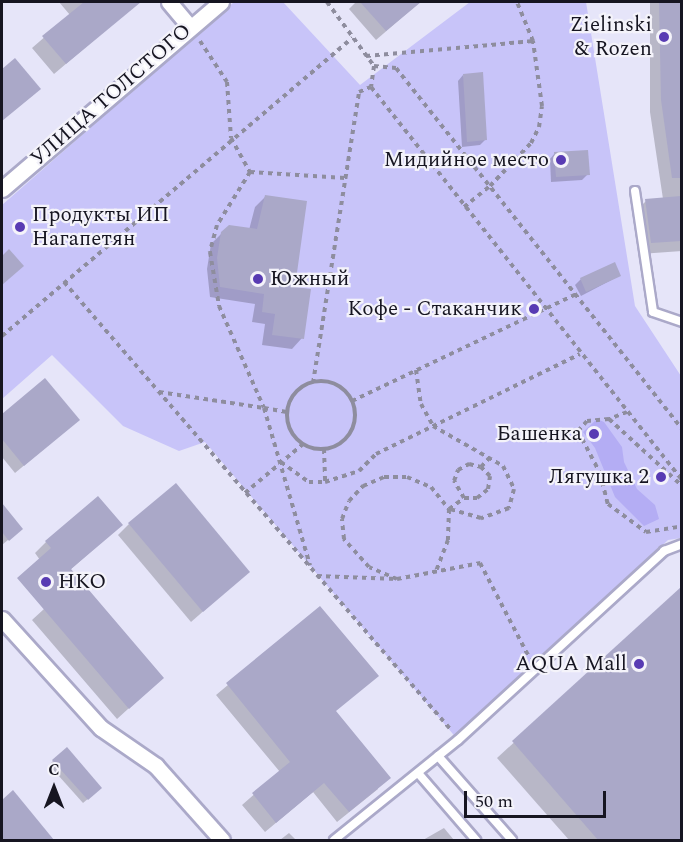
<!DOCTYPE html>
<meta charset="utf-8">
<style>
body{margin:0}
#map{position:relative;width:683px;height:842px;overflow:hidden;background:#e6e5f9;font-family:Spectral,serif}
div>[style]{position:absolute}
.green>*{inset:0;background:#c8c4f9}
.water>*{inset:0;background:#b4adf4}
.shadow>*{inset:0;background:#0003}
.building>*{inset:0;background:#aaa8c8}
.path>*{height:4px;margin-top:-2px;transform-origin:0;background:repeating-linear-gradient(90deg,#8e8d9e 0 4.5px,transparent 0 9px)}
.path>.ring{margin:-2px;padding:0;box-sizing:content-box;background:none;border:4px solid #8e8d9e;border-radius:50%}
.roads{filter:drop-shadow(2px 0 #aba9c9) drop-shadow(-2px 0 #aba9c9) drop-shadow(0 2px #aba9c9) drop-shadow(0 -2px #aba9c9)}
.lane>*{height:8px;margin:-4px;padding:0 4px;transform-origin:4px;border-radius:4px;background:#fff}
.street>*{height:15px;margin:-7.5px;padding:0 7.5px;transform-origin:7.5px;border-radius:7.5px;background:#fff}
.dots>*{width:16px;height:16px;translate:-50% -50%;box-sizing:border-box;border:3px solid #f4f3fa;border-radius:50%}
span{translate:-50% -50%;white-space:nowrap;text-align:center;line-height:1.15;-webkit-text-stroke:4.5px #f4f3fa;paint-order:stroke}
.poi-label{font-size:21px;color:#161521}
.right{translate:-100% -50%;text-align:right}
.left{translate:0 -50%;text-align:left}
.street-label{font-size:21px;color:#161521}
.frame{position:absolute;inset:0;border:3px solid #161521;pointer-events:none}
.north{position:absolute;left:24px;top:758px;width:60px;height:60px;-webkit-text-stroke:4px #f4f3fa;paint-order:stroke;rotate:0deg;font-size:16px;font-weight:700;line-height:24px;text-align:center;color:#161521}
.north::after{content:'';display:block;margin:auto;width:21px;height:27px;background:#161521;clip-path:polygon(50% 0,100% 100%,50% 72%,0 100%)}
.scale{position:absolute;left:464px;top:791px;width:142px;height:27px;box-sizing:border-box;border:3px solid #161521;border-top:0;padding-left:8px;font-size:18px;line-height:21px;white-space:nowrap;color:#161521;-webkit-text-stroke:4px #f4f3fa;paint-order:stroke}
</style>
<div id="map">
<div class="green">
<i style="clip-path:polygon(234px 2px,283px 2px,360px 85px,470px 2px,586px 2px,635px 306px,681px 376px,681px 538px,668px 540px,458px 740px,205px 442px,179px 451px,123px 426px,52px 355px,2px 399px,2px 205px)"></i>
</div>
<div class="water">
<i style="clip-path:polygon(597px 419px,604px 422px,622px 447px,624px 462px,637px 489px,655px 505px,659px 519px,644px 526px,615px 497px,595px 448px,583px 432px)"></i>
</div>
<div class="shadow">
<i style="clip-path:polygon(59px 2px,129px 2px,133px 7px,54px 74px,32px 48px,70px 15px)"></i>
<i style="clip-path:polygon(356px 2px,420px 2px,376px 40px,349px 9px)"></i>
<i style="clip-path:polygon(650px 2px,682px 2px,682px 251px,640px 254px,635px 212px,646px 201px,663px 199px,650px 112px)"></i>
<i style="clip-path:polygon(15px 60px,33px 95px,2px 120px,2px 71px)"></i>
<i style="clip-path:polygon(463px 75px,486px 139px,480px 145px,462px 147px,458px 81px)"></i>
<i style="clip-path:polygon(555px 153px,588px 174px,582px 180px,551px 182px,550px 159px)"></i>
<i style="clip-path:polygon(265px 197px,302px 338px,292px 349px,262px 345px,265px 324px,252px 322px,255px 304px,210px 297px,207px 269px,211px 244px,222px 233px,249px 230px,255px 207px)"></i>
<i style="clip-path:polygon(619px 276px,581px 296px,575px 285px,581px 279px)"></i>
<i style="clip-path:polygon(45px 380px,69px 428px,15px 473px,2px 457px,2px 416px)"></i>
<i style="clip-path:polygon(2px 505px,21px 529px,2px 545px)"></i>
<i style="clip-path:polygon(129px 524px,248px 572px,191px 622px,118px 535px)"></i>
<i style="clip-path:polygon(121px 525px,70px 570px,162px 678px,117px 719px,32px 620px,44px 609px,40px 560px,35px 553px,46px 542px)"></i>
<i style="clip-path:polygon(682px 589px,682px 840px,569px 840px,497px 758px)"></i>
<i style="clip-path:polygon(320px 608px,335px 712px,378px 789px,337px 822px,313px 792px,265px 832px,242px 805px,280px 772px,216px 695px)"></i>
<i style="clip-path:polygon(53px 761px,96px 792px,83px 803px,49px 765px)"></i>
<i style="clip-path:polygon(13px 792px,52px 840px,2px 840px,2px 802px)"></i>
<i style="clip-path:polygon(444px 828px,454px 840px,423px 840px)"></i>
<i style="clip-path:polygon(289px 833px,296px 840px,280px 840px)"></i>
</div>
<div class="building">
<i style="clip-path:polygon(84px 2px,141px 2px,66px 64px,42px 36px)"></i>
<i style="clip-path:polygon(360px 2px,421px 2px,386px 31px)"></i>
<i style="clip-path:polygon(659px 2px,681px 2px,681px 178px,672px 178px,661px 100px)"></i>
<i style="clip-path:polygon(15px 58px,41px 89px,2px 121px,2px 69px)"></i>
<i style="clip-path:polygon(483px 72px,487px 140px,467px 142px,463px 74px)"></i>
<i style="clip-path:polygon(588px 150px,590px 175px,556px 177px,554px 152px)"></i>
<i style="clip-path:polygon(265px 195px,307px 201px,295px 287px,311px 289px,304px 339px,272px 335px,275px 314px,262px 312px,264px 294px,220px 287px,217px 258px,221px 232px,229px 225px,257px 229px)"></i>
<i style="clip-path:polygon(681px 196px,681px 241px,651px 243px,645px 199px)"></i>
<i style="clip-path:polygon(9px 249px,24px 266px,2px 285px,2px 256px)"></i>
<i style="clip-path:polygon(615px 262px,621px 276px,586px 292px,580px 278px)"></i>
<i style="clip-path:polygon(45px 378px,80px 420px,24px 466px,2px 439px,2px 414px)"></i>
<i style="clip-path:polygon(176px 483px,250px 572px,203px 612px,128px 523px)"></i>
<i style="clip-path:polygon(98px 496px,123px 525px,71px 569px,164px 678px,129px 709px,17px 578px,51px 548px,45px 541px)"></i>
<i style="clip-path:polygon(2px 503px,23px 529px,9px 541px,2px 532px)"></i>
<i style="clip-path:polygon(681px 587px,681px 840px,598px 840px,512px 741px)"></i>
<i style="clip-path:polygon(320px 606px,379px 676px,336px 711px,391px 778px,349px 812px,324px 783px,276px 823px,252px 793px,290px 762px,226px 683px)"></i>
<i style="clip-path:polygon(67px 747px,102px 788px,88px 800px,52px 760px)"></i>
<i style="clip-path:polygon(13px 790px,54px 840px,2px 840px,2px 800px)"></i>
</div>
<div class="path">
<i style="left:327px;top:2px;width:79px;rotate:53.7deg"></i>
<i style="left:374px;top:66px;width:21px;rotate:98deg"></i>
<i style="left:371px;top:87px;width:501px;rotate:51.64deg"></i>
<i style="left:200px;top:41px;width:49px;rotate:56.6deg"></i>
<i style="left:227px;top:82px;width:56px;rotate:85.9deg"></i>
<i style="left:231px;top:138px;width:39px;rotate:61deg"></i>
<i style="left:250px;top:172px;width:62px;rotate:121.9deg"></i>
<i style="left:217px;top:225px;width:28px;rotate:105deg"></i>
<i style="left:210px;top:252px;width:55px;rotate:80.5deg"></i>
<i style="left:219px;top:306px;width:111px;rotate:66.2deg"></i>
<i style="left:264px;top:408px;width:23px;rotate:10deg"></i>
<i style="left:366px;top:56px;width:168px;rotate:-5.1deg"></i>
<i style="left:374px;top:66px;width:22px;rotate:5deg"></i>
<i style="left:396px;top:68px;width:461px;rotate:51.6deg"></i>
<i style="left:250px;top:172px;width:95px;rotate:3.6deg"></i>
<i style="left:464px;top:207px;width:33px;rotate:-39deg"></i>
<i style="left:490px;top:186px;width:59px;rotate:-46.4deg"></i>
<i style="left:531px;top:143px;width:18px;rotate:-63deg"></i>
<i style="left:539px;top:127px;width:21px;rotate:-82deg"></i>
<i style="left:542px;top:106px;width:66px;rotate:-97.9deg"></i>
<i style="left:533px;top:41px;width:42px;rotate:-112.3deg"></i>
<i style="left:64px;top:282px;width:593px;rotate:49.17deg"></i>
<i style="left:2px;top:336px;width:460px;rotate:-40.4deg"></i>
<i style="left:416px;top:370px;width:34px;rotate:82deg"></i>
<i style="left:421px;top:404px;width:25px;rotate:61deg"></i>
<i style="left:433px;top:426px;width:81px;rotate:29.7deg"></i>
<i style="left:503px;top:466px;width:25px;rotate:64deg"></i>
<i style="left:514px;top:489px;width:20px;rotate:105deg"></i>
<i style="left:509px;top:508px;width:30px;rotate:160deg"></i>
<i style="left:481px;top:518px;width:33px;rotate:-164deg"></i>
<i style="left:449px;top:509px;width:31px;rotate:92deg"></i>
<i style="left:448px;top:540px;width:33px;rotate:111deg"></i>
<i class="ring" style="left:287px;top:381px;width:64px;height:64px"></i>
<i style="left:313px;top:383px;width:295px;rotate:-81deg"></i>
<i style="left:359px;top:92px;width:13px;rotate:-23deg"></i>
<i style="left:159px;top:392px;width:106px;rotate:8.7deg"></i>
<i style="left:264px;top:408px;width:164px;rotate:73.7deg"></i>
<i style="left:352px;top:401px;width:248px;rotate:-25.5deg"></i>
<i style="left:627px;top:412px;width:19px;rotate:159deg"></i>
<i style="left:609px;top:419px;width:99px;rotate:42.5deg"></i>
<i style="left:609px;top:419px;width:22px;rotate:175deg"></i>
<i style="left:587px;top:421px;width:13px;rotate:132deg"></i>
<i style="left:578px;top:431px;width:47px;rotate:62.4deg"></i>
<i style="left:600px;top:473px;width:32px;rotate:76deg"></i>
<i style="left:608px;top:504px;width:47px;rotate:36.4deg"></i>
<i style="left:646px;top:532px;width:36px;rotate:-9deg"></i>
<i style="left:324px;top:449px;width:33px;rotate:88deg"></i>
<i style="left:281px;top:462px;width:34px;rotate:36deg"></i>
<i style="left:309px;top:482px;width:16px"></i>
<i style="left:325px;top:482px;width:36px;rotate:-18deg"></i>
<i style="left:359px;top:471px;width:24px;rotate:-45deg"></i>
<i style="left:376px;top:454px;width:227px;rotate:-26.1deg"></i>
<i style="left:245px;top:493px;width:76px;rotate:-40.2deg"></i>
<i style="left:464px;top:498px;width:20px;rotate:-120deg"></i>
<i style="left:454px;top:481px;width:12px;rotate:-70deg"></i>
<i style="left:458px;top:470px;width:13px;rotate:-29deg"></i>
<i style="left:469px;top:464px;width:12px;rotate:14deg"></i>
<i style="left:317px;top:576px;width:80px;rotate:2.1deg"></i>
<i style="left:397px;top:579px;width:85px;rotate:-10.9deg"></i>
<i style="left:480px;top:563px;width:108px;rotate:62.5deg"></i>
<i style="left:397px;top:579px;width:30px;rotate:-157deg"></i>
<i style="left:369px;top:567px;width:38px;rotate:-132deg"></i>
<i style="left:344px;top:539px;width:20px;rotate:-96deg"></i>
<i style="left:342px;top:519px;width:19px;rotate:-69deg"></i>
<i style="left:349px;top:501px;width:21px;rotate:-47deg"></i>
<i style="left:363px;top:486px;width:23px;rotate:-23deg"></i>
<i style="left:384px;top:477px;width:23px"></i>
<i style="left:407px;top:477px;width:26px;rotate:23deg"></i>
<i style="left:431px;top:487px;width:28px;rotate:51deg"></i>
<i style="left:449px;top:509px;width:19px;rotate:-36deg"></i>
<i style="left:464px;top:498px;width:13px"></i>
<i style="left:477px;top:498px;width:14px;rotate:-39deg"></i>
<i style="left:488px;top:489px;width:13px;rotate:-81deg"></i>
<i style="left:490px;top:476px;width:13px;rotate:-135deg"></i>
<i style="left:481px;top:467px;width:12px;rotate:-48deg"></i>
</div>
<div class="roads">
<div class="lane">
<i style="left:635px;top:191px;width:122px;rotate:81.5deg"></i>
<i style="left:653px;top:312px;width:31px;rotate:19deg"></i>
<i style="left:438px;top:756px;width:112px;rotate:48.6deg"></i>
<i style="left:418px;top:773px;width:89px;rotate:49.1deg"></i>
<i style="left:334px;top:840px;width:159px;rotate:-38.9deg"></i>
<i style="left:458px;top:740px;width:280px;rotate:-42.5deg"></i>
<i style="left:664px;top:551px;width:19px;rotate:-21deg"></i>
</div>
<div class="street">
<i style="left:169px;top:2px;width:33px;rotate:50deg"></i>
<i style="left:2px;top:189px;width:288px;rotate:-40.5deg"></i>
<i style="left:2px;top:619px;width:147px;rotate:47.8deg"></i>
<i style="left:101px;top:728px;width:67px;rotate:34.6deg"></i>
<i style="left:156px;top:766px;width:99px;rotate:48.3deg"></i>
</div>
</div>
<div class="dots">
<i style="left:664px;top:37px;background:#583bb3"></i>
<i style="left:561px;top:160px;background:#583bb3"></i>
<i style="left:20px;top:227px;background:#583bb3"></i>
<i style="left:258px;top:279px;background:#583bb3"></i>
<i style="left:534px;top:309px;background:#583bb3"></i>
<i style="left:594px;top:434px;background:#583bb3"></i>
<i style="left:661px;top:477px;background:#583bb3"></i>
<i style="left:46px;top:582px;background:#583bb3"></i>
<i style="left:639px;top:664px;background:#583bb3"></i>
</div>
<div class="poi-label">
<span class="right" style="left:652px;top:37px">Zielinski<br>&amp; Rozen</span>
<span class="right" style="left:549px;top:160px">Мидийное место</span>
<span class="left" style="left:32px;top:227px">Продукты ИП<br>Нагапетян</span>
<span class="left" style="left:270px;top:279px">Южный</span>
<span class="right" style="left:522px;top:309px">Кофе - Стаканчик</span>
<span class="right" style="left:582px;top:434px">Башенка</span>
<span class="right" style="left:649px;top:477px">Лягушка 2</span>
<span class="left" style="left:58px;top:582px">НКО</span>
<span class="right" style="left:627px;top:664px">AQUA Mall</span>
</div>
<div class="street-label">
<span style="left:111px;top:95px;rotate:-41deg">УЛИЦА ТОЛСТОГО</span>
</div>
<div class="frame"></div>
<div class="north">С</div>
<div class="scale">50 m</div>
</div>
